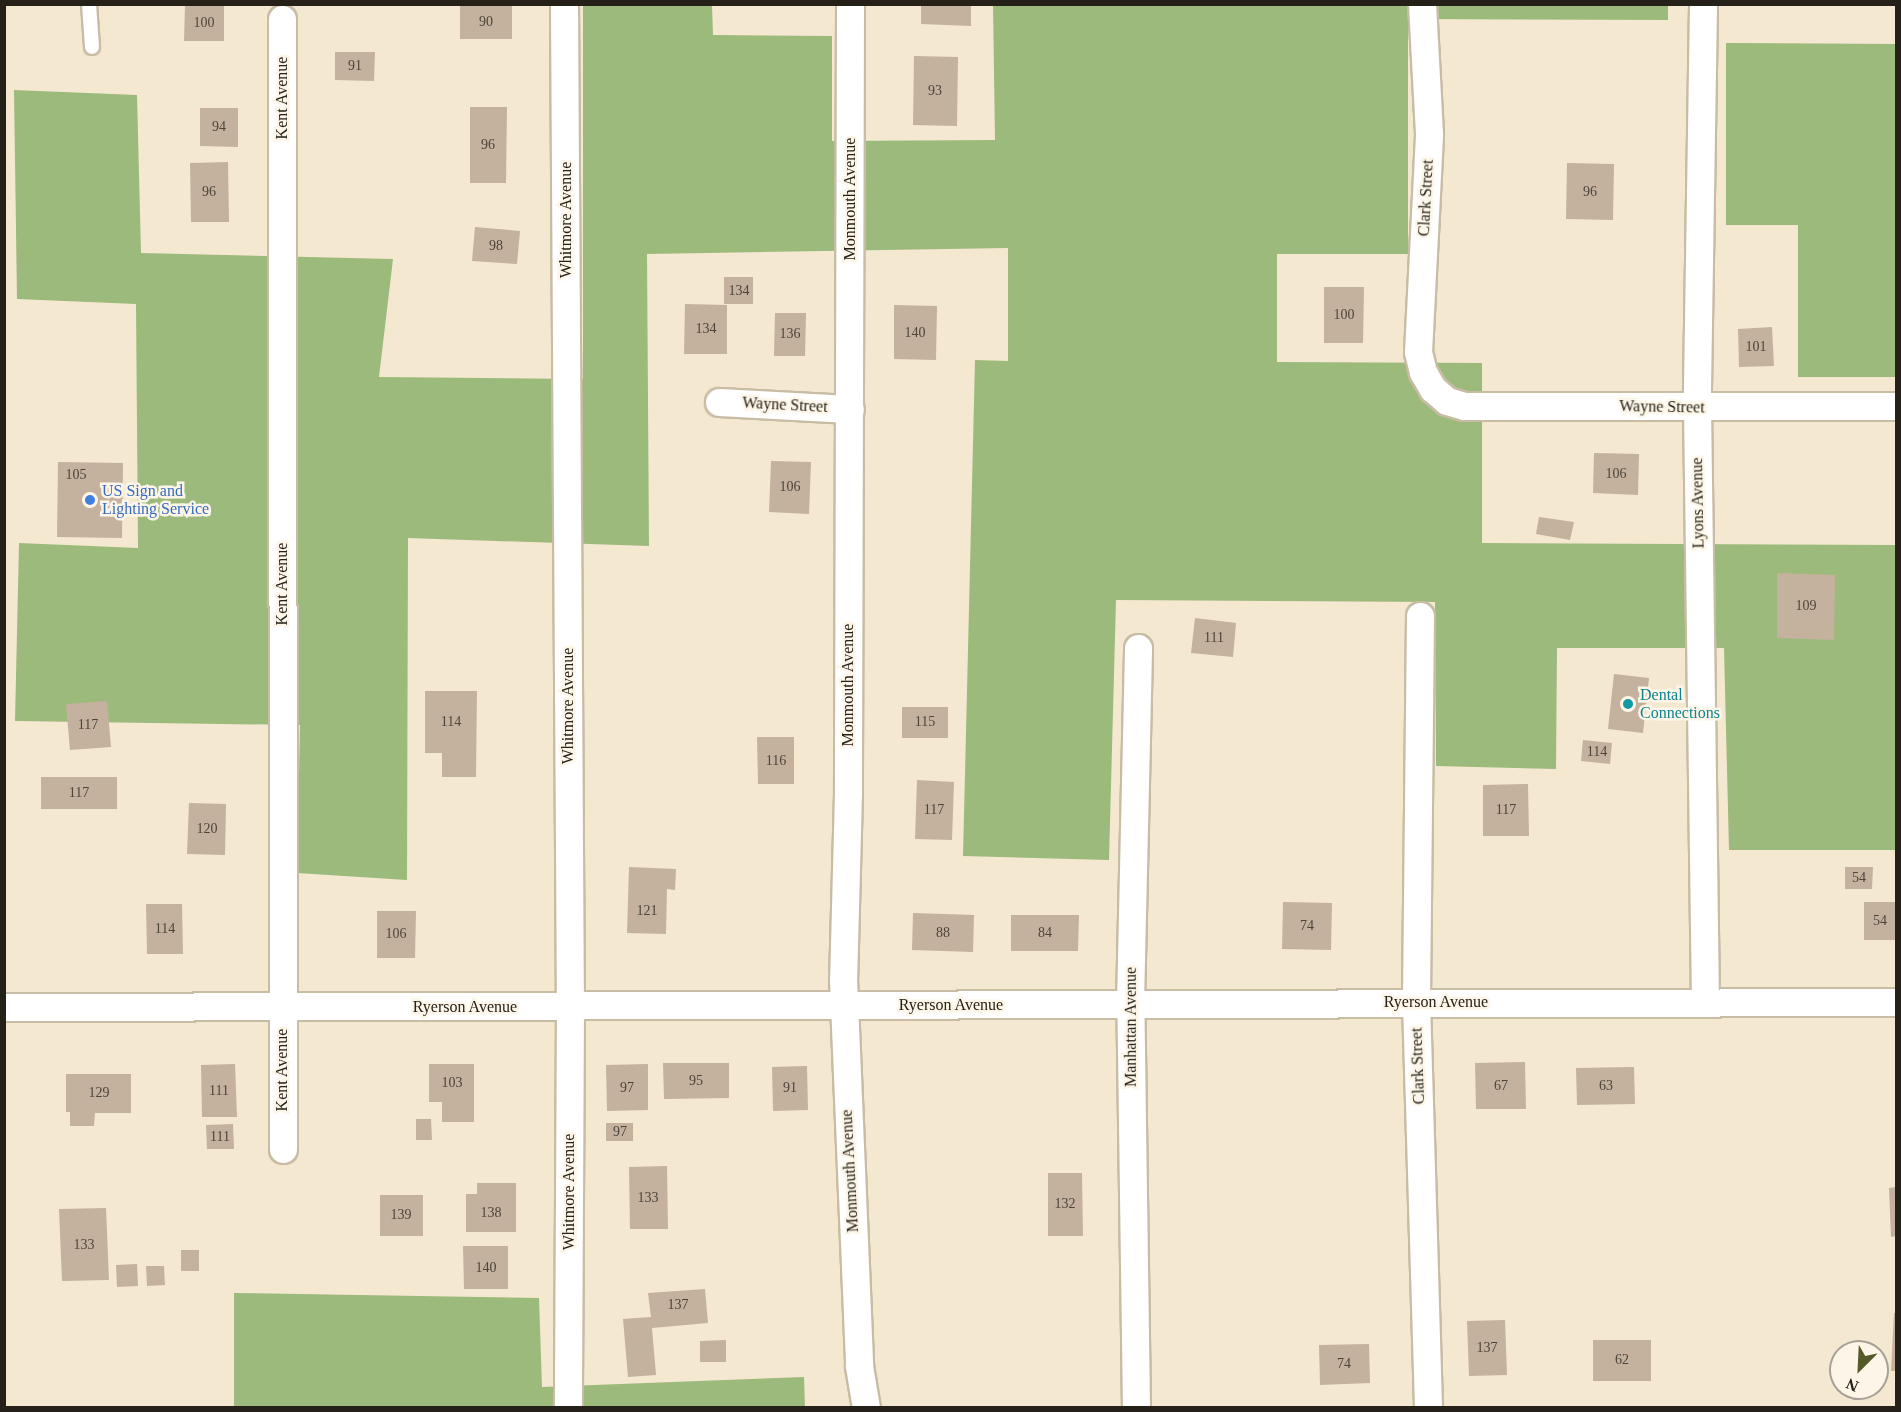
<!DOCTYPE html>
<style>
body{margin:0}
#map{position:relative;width:1901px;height:1412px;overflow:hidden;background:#f4e8d0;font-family:Georgia,serif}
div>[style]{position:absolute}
.forest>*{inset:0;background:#9cba7c}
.building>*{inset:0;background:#c4b19e}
.roads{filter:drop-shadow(2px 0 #c8bca5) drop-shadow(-2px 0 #c8bca5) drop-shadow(0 2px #c8bca5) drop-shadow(0 -2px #c8bca5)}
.service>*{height:14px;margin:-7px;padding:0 7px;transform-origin:7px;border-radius:7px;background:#fff}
.minor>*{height:27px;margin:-13.5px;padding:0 13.5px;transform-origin:13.5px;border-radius:13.5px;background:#fff}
.dots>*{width:16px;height:16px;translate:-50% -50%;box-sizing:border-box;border:3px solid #fdf6e8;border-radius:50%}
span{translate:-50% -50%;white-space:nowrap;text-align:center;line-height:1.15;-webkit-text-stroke:5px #fdf6e8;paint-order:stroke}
.number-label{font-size:14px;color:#4d453a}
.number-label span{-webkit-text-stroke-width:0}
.street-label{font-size:16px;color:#252118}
.shop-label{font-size:16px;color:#366cbe}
.left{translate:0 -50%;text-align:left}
.culture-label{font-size:16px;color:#0d838f}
.frame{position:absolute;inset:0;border:6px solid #252118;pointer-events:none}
.north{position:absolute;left:1829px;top:1340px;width:60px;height:60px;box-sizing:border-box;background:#fdf6e8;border:2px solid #a7a195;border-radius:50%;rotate:204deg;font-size:16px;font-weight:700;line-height:24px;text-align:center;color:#252118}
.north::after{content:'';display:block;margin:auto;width:21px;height:27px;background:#565a28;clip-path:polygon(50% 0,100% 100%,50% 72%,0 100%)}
</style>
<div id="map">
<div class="forest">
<i style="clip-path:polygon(583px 5px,712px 5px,713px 35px,832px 36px,832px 141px,995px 140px,993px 5px,1668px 5px,1668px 20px,1408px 19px,1408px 254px,1277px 254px,1277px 362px,1482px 363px,1482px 543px,1896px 545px,1896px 850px,1729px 850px,1724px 648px,1557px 648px,1556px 769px,1436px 766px,1435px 602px,1116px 600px,1109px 860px,963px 856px,975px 360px,1008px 361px,1008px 248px,647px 254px,649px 546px,408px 538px,407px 880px,297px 873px,300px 725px,15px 721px,19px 543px,138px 548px,136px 304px,17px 299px,14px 90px,137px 95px,141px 253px,393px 259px,379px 377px,583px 379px)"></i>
<i style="clip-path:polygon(1726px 43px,1896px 44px,1896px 377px,1798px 377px,1798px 225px,1726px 225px)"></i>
<i style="clip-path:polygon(234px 1293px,539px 1298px,542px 1387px,804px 1377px,805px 1407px,234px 1407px)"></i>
</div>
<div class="building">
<i style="clip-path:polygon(460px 4px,512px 4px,512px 39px,460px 39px)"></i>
<i style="clip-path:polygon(921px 4px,971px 4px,971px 26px,921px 24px)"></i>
<i style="clip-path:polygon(185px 5px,224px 5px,224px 41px,184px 41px)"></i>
<i style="clip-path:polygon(335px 52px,375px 52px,374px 81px,335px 80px)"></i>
<i style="clip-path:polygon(914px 56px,958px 57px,957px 126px,913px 125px)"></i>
<i style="clip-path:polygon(470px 107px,507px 107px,506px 183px,470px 183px)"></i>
<i style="clip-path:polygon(200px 108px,238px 108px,238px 147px,200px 146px)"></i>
<i style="clip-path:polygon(228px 162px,229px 222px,191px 222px,190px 163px)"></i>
<i style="clip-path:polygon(1567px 163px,1614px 164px,1613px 220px,1566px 219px)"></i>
<i style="clip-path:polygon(475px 227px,520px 231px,517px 264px,472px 261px)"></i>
<i style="clip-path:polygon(724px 277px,753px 277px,753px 304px,724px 304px)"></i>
<i style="clip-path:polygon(1324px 287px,1364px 287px,1363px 343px,1324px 343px)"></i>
<i style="clip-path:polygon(685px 304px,727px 305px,727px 354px,684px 354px)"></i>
<i style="clip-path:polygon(894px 305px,937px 306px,936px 360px,894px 359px)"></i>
<i style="clip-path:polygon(775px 313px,806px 313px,805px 356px,774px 356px)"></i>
<i style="clip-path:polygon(1772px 327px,1774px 366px,1739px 367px,1738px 329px)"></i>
<i style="clip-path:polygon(1594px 453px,1639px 454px,1638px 495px,1593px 493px)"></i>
<i style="clip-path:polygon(771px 461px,811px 462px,809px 514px,769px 512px)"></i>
<i style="clip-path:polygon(58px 462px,123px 463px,122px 538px,57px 537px)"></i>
<i style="clip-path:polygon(1539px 517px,1574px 522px,1570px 540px,1536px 534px)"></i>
<i style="clip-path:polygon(1777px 573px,1835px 575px,1834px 640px,1777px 638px)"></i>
<i style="clip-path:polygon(1195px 618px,1236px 623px,1233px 657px,1191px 653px)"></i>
<i style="clip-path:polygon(1614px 674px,1649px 678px,1643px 733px,1608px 729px)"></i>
<i style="clip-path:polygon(425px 691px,477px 691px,476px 777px,442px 777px,442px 753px,425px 753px)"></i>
<i style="clip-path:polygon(107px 701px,111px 747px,70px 750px,66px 704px)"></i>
<i style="clip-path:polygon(902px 707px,948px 707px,948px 738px,902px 738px)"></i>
<i style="clip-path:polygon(757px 737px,794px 737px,794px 784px,758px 784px)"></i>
<i style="clip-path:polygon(1583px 740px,1612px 743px,1610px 764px,1581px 761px)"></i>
<i style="clip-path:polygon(41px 777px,117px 777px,117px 809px,41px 809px)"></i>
<i style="clip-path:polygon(917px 780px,954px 782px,952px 840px,915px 839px)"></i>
<i style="clip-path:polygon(1528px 784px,1529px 836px,1483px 836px,1483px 785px)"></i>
<i style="clip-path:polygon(189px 803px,226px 804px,225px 855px,187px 854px)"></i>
<i style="clip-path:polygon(629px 867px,676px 869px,675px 890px,667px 889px,666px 934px,627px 933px)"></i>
<i style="clip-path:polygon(1845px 867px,1873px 867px,1872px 889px,1845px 889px)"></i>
<i style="clip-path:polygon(1283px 902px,1332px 903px,1331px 950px,1282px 949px)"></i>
<i style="clip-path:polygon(1864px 902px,1896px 902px,1896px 940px,1864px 940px)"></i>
<i style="clip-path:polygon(146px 904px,182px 904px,183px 954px,147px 954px)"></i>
<i style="clip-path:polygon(377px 911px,416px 911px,415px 958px,377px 958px)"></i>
<i style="clip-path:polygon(913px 913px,974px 915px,973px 952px,912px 950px)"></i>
<i style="clip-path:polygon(1011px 915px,1079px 915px,1078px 951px,1011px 951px)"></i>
<i style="clip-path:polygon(1525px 1062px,1526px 1109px,1476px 1109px,1475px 1063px)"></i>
<i style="clip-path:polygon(663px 1063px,729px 1063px,729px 1098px,664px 1099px)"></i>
<i style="clip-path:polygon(235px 1064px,237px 1117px,202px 1117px,201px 1065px)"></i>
<i style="clip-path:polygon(429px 1064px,474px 1064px,474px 1122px,442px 1122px,442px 1102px,429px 1102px)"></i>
<i style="clip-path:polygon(648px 1064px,648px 1110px,607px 1111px,606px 1065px)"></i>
<i style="clip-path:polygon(807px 1066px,808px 1110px,773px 1111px,772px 1067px)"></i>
<i style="clip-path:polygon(1634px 1067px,1635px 1104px,1577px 1105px,1576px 1068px)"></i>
<i style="clip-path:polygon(66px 1074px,131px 1074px,131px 1113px,95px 1113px,94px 1126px,70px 1126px,70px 1112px,66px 1112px)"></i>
<i style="clip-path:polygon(416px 1119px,431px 1119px,432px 1140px,416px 1140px)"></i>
<i style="clip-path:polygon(606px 1123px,633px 1123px,633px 1141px,606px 1141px)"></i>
<i style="clip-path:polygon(233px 1124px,234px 1149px,207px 1149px,206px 1125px)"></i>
<i style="clip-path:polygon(667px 1166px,668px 1229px,630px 1229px,629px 1167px)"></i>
<i style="clip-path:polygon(1048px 1173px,1082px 1173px,1083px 1236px,1048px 1236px)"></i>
<i style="clip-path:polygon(477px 1183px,516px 1183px,516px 1232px,466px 1232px,466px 1194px,477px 1194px)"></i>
<i style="clip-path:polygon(1896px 1187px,1896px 1236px,1891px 1237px,1889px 1188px)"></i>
<i style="clip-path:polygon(380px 1195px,423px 1195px,423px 1236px,380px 1236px)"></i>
<i style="clip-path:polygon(106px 1208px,109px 1280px,62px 1281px,59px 1209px)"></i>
<i style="clip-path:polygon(463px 1246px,508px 1246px,508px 1289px,464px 1289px)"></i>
<i style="clip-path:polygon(181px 1250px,199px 1250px,199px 1271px,181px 1271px)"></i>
<i style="clip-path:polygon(137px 1264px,138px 1286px,117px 1287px,116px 1265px)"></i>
<i style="clip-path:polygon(146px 1266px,164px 1266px,165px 1285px,147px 1286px)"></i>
<i style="clip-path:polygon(705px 1289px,708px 1323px,652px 1328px,656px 1375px,628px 1377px,623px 1319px,651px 1317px,648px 1293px)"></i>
<i style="clip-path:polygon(1894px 1313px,1896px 1313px,1896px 1371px,1891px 1371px)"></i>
<i style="clip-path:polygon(1505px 1320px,1507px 1375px,1469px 1376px,1467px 1321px)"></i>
<i style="clip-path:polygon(726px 1340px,726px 1362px,700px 1362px,700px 1341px)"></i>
<i style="clip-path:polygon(1593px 1340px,1651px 1340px,1651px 1381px,1593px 1381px)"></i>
<i style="clip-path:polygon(1369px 1344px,1370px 1383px,1320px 1385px,1319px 1345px)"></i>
</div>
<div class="roads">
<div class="service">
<i style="left:89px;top:4px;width:43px;rotate:86deg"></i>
</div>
<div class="minor">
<i style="left:564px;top:4px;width:1003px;rotate:89.66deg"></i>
<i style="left:570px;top:1007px;width:401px;rotate:90.3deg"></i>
<i style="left:850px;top:4px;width:789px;rotate:90.15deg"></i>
<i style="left:848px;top:793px;width:186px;rotate:91.5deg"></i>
<i style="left:843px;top:979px;width:387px;rotate:87.6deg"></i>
<i style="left:859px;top:1366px;width:43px;rotate:80.5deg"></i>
<i style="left:1422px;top:4px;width:131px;rotate:86.9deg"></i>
<i style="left:1429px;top:135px;width:217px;rotate:92.9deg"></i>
<i style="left:1418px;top:352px;width:21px;rotate:76deg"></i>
<i style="left:1423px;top:372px;width:20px;rotate:60deg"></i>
<i style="left:1433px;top:389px;width:18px;rotate:41deg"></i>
<i style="left:1447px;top:401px;width:18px;rotate:16deg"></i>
<i style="left:1464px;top:406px;width:432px"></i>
<i style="left:1703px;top:5px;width:402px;rotate:90.9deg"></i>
<i style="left:1697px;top:407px;width:595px;rotate:89.23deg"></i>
<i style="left:282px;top:19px;width:1130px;rotate:89.95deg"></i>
<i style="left:719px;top:402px;width:131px;rotate:3.1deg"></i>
<i style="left:1420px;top:616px;width:386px;rotate:90.6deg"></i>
<i style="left:1416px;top:1002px;width:406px;rotate:88.3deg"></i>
<i style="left:4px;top:1007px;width:1892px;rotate:-0.15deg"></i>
<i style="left:1136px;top:1408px;width:405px;rotate:-90.8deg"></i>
<i style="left:1130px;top:1003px;width:355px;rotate:-88.7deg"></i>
</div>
</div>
<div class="dots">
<i style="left:90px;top:500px;background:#3f7fe0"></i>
<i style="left:1628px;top:704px;background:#0f9aa8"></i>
</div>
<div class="number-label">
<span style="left:486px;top:22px">90</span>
<span style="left:204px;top:23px">100</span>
<span style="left:355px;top:66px">91</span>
<span style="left:935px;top:91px">93</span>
<span style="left:219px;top:127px">94</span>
<span style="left:488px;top:145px">96</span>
<span style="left:209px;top:192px">96</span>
<span style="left:1590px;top:192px">96</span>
<span style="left:496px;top:246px">98</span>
<span style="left:739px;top:291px">134</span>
<span style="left:1344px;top:315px">100</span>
<span style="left:706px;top:329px">134</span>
<span style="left:915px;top:333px">140</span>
<span style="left:790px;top:334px">136</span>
<span style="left:1756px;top:347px">101</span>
<span style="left:1616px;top:474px">106</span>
<span style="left:76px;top:475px">105</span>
<span style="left:790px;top:487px">106</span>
<span style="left:1806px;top:606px">109</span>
<span style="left:1214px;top:638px">111</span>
<span style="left:451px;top:722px">114</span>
<span style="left:925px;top:722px">115</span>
<span style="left:88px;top:725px">117</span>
<span style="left:1597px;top:752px">114</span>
<span style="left:776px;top:761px">116</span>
<span style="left:79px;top:793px">117</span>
<span style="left:934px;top:810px">117</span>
<span style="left:1506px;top:810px">117</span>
<span style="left:207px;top:829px">120</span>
<span style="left:1859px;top:878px">54</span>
<span style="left:647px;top:911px">121</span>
<span style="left:1880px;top:921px">54</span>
<span style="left:1307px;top:926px">74</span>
<span style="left:165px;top:929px">114</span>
<span style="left:943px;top:933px">88</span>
<span style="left:1045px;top:933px">84</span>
<span style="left:396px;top:934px">106</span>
<span style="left:696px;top:1081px">95</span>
<span style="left:452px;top:1083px">103</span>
<span style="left:1501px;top:1086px">67</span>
<span style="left:1606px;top:1086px">63</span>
<span style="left:627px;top:1088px">97</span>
<span style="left:790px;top:1088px">91</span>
<span style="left:219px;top:1091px">111</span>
<span style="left:99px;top:1093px">129</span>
<span style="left:620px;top:1132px">97</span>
<span style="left:220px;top:1137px">111</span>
<span style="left:648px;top:1198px">133</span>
<span style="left:1065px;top:1204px">132</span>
<span style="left:491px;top:1213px">138</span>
<span style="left:401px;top:1215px">139</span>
<span style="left:84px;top:1245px">133</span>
<span style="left:486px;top:1268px">140</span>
<span style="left:678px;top:1305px">137</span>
<span style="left:1487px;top:1348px">137</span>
<span style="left:1622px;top:1360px">62</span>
<span style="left:1344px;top:1364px">74</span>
</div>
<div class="street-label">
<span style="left:282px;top:98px;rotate:-90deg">Kent Avenue</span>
<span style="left:1426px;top:198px;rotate:-87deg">Clark Street</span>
<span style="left:850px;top:199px;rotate:-90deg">Monmouth Avenue</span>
<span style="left:566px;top:220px;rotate:-90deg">Whitmore Avenue</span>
<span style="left:785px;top:405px;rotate:3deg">Wayne Street</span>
<span style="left:1662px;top:407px;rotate:1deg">Wayne Street</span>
<span style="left:1698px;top:503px;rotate:-91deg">Lyons Avenue</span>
<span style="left:282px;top:584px;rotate:-90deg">Kent Avenue</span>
<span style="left:848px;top:685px;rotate:-90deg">Monmouth Avenue</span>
<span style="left:568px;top:706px;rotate:-90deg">Whitmore Avenue</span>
<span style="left:1436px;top:1002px">Ryerson Avenue</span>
<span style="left:951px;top:1005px">Ryerson Avenue</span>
<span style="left:465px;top:1007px">Ryerson Avenue</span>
<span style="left:1131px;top:1027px;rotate:-90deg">Manhattan Avenue</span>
<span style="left:1418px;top:1066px;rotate:-92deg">Clark Street</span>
<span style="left:282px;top:1070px;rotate:-90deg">Kent Avenue</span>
<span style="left:850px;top:1171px;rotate:-93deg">Monmouth Avenue</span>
<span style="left:569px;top:1192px;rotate:-90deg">Whitmore Avenue</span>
</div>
<div class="shop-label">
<span class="left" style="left:102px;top:500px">US Sign and<br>Lighting Service</span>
</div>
<div class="culture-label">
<span class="left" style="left:1640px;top:704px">Dental<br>Connections</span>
</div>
<div class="frame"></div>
<div class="north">N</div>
</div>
